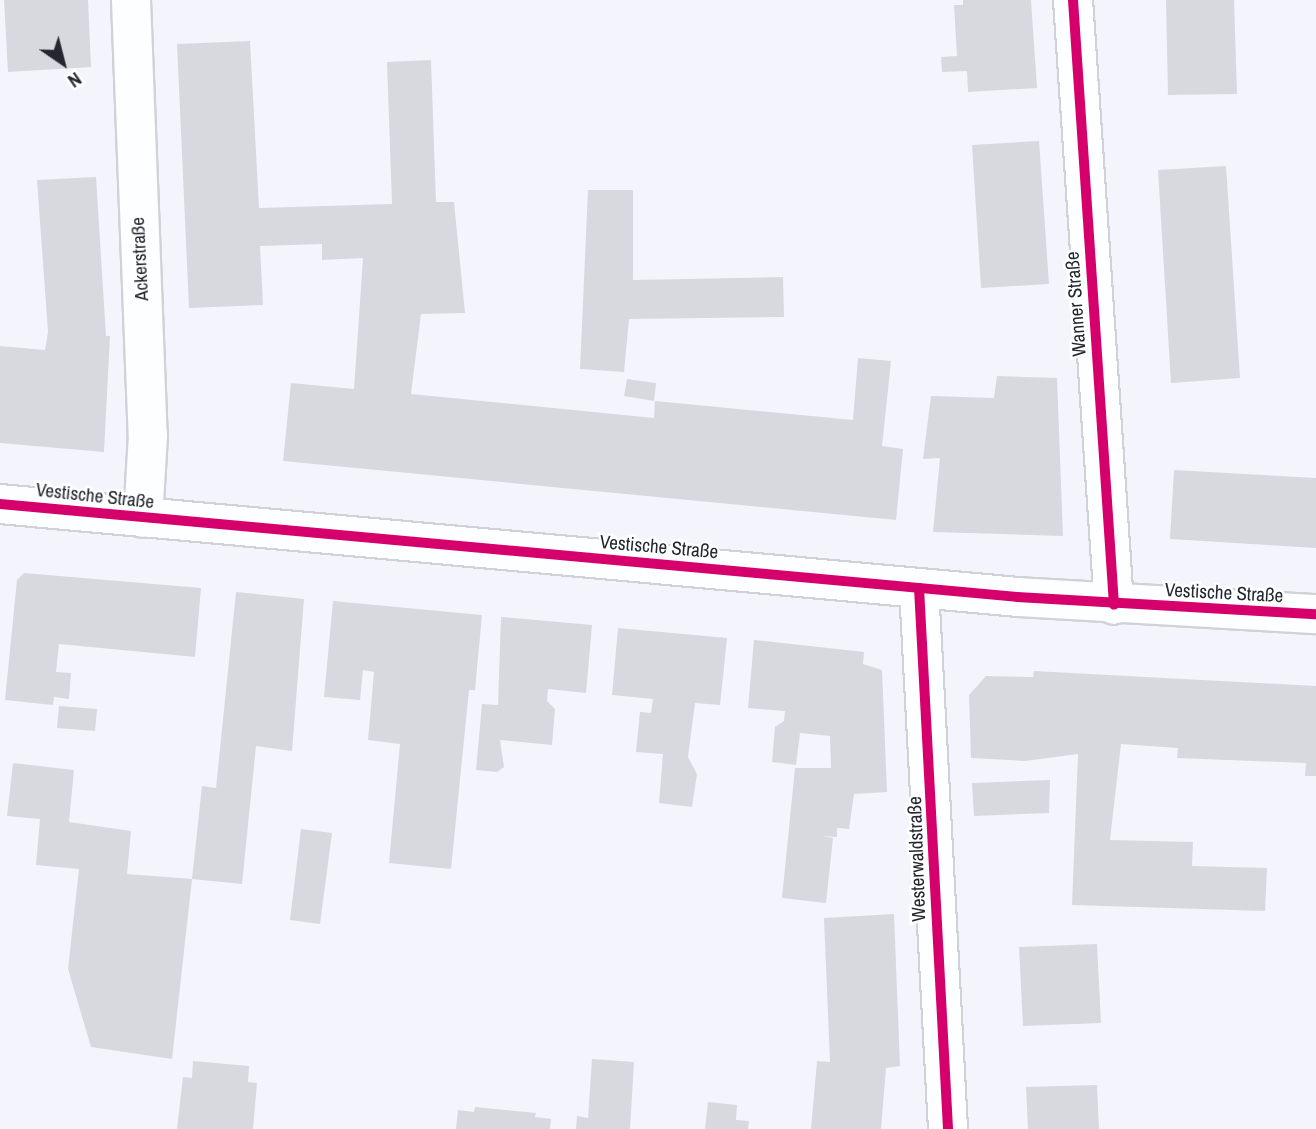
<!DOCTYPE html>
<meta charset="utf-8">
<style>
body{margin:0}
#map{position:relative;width:1316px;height:1129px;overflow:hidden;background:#f4f5fc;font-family:"Archivo Narrow",sans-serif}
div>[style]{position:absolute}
.building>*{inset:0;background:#d7d9df}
.roads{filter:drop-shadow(2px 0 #d0d2d8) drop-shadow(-2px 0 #d0d2d8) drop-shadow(0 2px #d0d2d8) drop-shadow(0 -2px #d0d2d8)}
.minor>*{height:38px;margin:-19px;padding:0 19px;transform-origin:19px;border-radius:19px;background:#fdfeff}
.tertiary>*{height:38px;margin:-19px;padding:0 19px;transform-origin:19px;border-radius:19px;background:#fdfeff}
.cycleway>*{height:10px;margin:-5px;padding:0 5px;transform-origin:5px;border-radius:5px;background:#d6006c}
span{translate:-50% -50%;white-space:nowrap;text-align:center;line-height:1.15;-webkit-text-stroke:5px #fff;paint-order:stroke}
.street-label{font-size:19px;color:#25272f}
.north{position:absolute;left:28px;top:28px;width:70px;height:70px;-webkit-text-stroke:5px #fff;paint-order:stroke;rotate:145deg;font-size:19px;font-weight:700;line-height:28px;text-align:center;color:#25272f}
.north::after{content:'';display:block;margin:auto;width:24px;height:32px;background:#25272f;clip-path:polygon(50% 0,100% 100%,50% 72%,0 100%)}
</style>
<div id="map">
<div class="building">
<i style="clip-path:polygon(4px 0,88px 0,91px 67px,8px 72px)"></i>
<i style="clip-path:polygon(963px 0,1031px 0,1037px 88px,968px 92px,967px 71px,942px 72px,941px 57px,957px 56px,954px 5px,963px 5px)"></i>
<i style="clip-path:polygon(1166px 0,1234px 0,1237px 94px,1168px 95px)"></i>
<i style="clip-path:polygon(250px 41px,259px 208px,392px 204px,387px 62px,431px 60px,436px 202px,454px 202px,465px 313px,421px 314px,411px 394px,654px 418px,655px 401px,853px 420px,858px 358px,891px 361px,882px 446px,903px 449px,896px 520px,283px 461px,291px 383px,354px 389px,363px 258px,322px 260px,322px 244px,260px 246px,263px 305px,189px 308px,177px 44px)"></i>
<i style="clip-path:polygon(1039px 141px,1049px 284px,981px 288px,972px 145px)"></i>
<i style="clip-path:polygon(1226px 166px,1240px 378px,1171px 383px,1158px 170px)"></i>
<i style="clip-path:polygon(96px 177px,106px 336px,110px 336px,104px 452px,0 443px,0 346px,45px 350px,48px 332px,37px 180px)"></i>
<i style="clip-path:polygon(588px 190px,633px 190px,633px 280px,783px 277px,784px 317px,629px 319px,624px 372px,580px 369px)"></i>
<i style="clip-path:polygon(997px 376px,1057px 378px,1063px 536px,933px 532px,940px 458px,923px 459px,931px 396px,994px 398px)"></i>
<i style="clip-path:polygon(627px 379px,656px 383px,654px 401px,624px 396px)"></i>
<i style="clip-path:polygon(1174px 470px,1316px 478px,1316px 548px,1170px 539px)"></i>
<i style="clip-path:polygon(24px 573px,201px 588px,195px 657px,59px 644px,56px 672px,71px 673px,69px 699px,54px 697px,53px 705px,5px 700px,17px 580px)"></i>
<i style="clip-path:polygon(236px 592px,304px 599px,292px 751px,256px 746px,242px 884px,192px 879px,202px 786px,216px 788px)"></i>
<i style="clip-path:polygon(333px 601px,482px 615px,475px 690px,469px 690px,451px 869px,389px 863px,400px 744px,368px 740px,374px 672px,363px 670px,360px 700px,324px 697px)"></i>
<i style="clip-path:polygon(501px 617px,592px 625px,586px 693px,548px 689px,547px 701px,555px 709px,552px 745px,500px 740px,504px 767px,497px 772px,476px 770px,482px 704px,498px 705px)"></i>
<i style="clip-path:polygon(618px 628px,727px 638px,720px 705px,695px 703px,688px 757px,697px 774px,692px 807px,659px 803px,663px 754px,636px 752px,640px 712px,651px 713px,653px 699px,612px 695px)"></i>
<i style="clip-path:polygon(754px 640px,864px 652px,863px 664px,882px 670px,887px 792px,854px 794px,849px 829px,837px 828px,837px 837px,823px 836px,833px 838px,826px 903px,782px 898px,795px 768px,831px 768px,830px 736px,800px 733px,796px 765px,772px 762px,775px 727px,784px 721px,785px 711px,748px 708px)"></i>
<i style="clip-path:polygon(1034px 671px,1316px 686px,1316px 776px,1305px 776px,1306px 763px,1177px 758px,1178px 748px,1121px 744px,1110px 840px,1193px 842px,1192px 866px,1267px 868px,1265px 911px,1072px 905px,1078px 754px,1025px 761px,971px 758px,969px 695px,986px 676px,1033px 677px)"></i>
<i style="clip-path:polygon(59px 706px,97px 709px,95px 731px,57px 728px)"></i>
<i style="clip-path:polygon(13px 763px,74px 770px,69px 822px,131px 831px,127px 874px,192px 879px,172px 1059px,91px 1047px,68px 969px,79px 869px,36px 865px,40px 819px,7px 816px)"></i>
<i style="clip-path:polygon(1050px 780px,1049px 813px,974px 816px,972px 783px)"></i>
<i style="clip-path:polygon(301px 829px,332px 833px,320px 924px,290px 920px)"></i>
<i style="clip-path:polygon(894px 914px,900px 1066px,886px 1068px,881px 1129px,811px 1129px,817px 1061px,830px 1062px,824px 918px)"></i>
<i style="clip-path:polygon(1097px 944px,1101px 1023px,1023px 1026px,1019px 947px)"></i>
<i style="clip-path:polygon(592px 1059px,634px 1062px,630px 1129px,576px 1129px,577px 1116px,588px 1118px)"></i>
<i style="clip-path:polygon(193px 1061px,249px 1066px,248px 1082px,257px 1083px,253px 1129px,177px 1129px,183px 1077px,192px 1078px)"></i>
<i style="clip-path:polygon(1097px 1085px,1099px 1129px,1028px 1129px,1026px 1087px)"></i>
<i style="clip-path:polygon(708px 1102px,737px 1105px,736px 1120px,749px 1121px,748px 1129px,705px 1129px)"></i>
<i style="clip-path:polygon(475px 1107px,536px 1113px,535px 1117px,551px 1119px,550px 1129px,456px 1129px,458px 1110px,474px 1112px)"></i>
</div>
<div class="roads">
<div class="minor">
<i style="left:131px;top:0;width:435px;rotate:87.8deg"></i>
<i style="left:148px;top:435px;width:83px;rotate:93.4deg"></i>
<i style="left:1073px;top:0;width:606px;rotate:86.12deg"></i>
<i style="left:919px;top:588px;width:542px;rotate:86.93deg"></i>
</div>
<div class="tertiary">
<i style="left:0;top:504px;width:1021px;rotate:5.22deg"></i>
<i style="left:1017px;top:597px;width:299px;rotate:3.3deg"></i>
</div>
</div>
<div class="cycleway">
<i style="left:1073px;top:0;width:606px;rotate:86.12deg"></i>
<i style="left:0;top:504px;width:1021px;rotate:5.22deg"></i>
<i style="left:1017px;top:597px;width:299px;rotate:3.3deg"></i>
<i style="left:919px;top:588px;width:542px;rotate:86.93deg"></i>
</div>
<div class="street-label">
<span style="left:140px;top:259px;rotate:-93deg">Ackerstraße</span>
<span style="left:1076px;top:304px;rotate:-94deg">Wanner Straße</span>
<span style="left:95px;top:496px;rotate:6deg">Vestische Straße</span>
<span style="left:659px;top:547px;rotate:5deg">Vestische Straße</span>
<span style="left:1224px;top:593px;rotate:3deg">Vestische Straße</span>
<span style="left:917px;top:859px;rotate:-92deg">Westerwaldstraße</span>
</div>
<div class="north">N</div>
</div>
